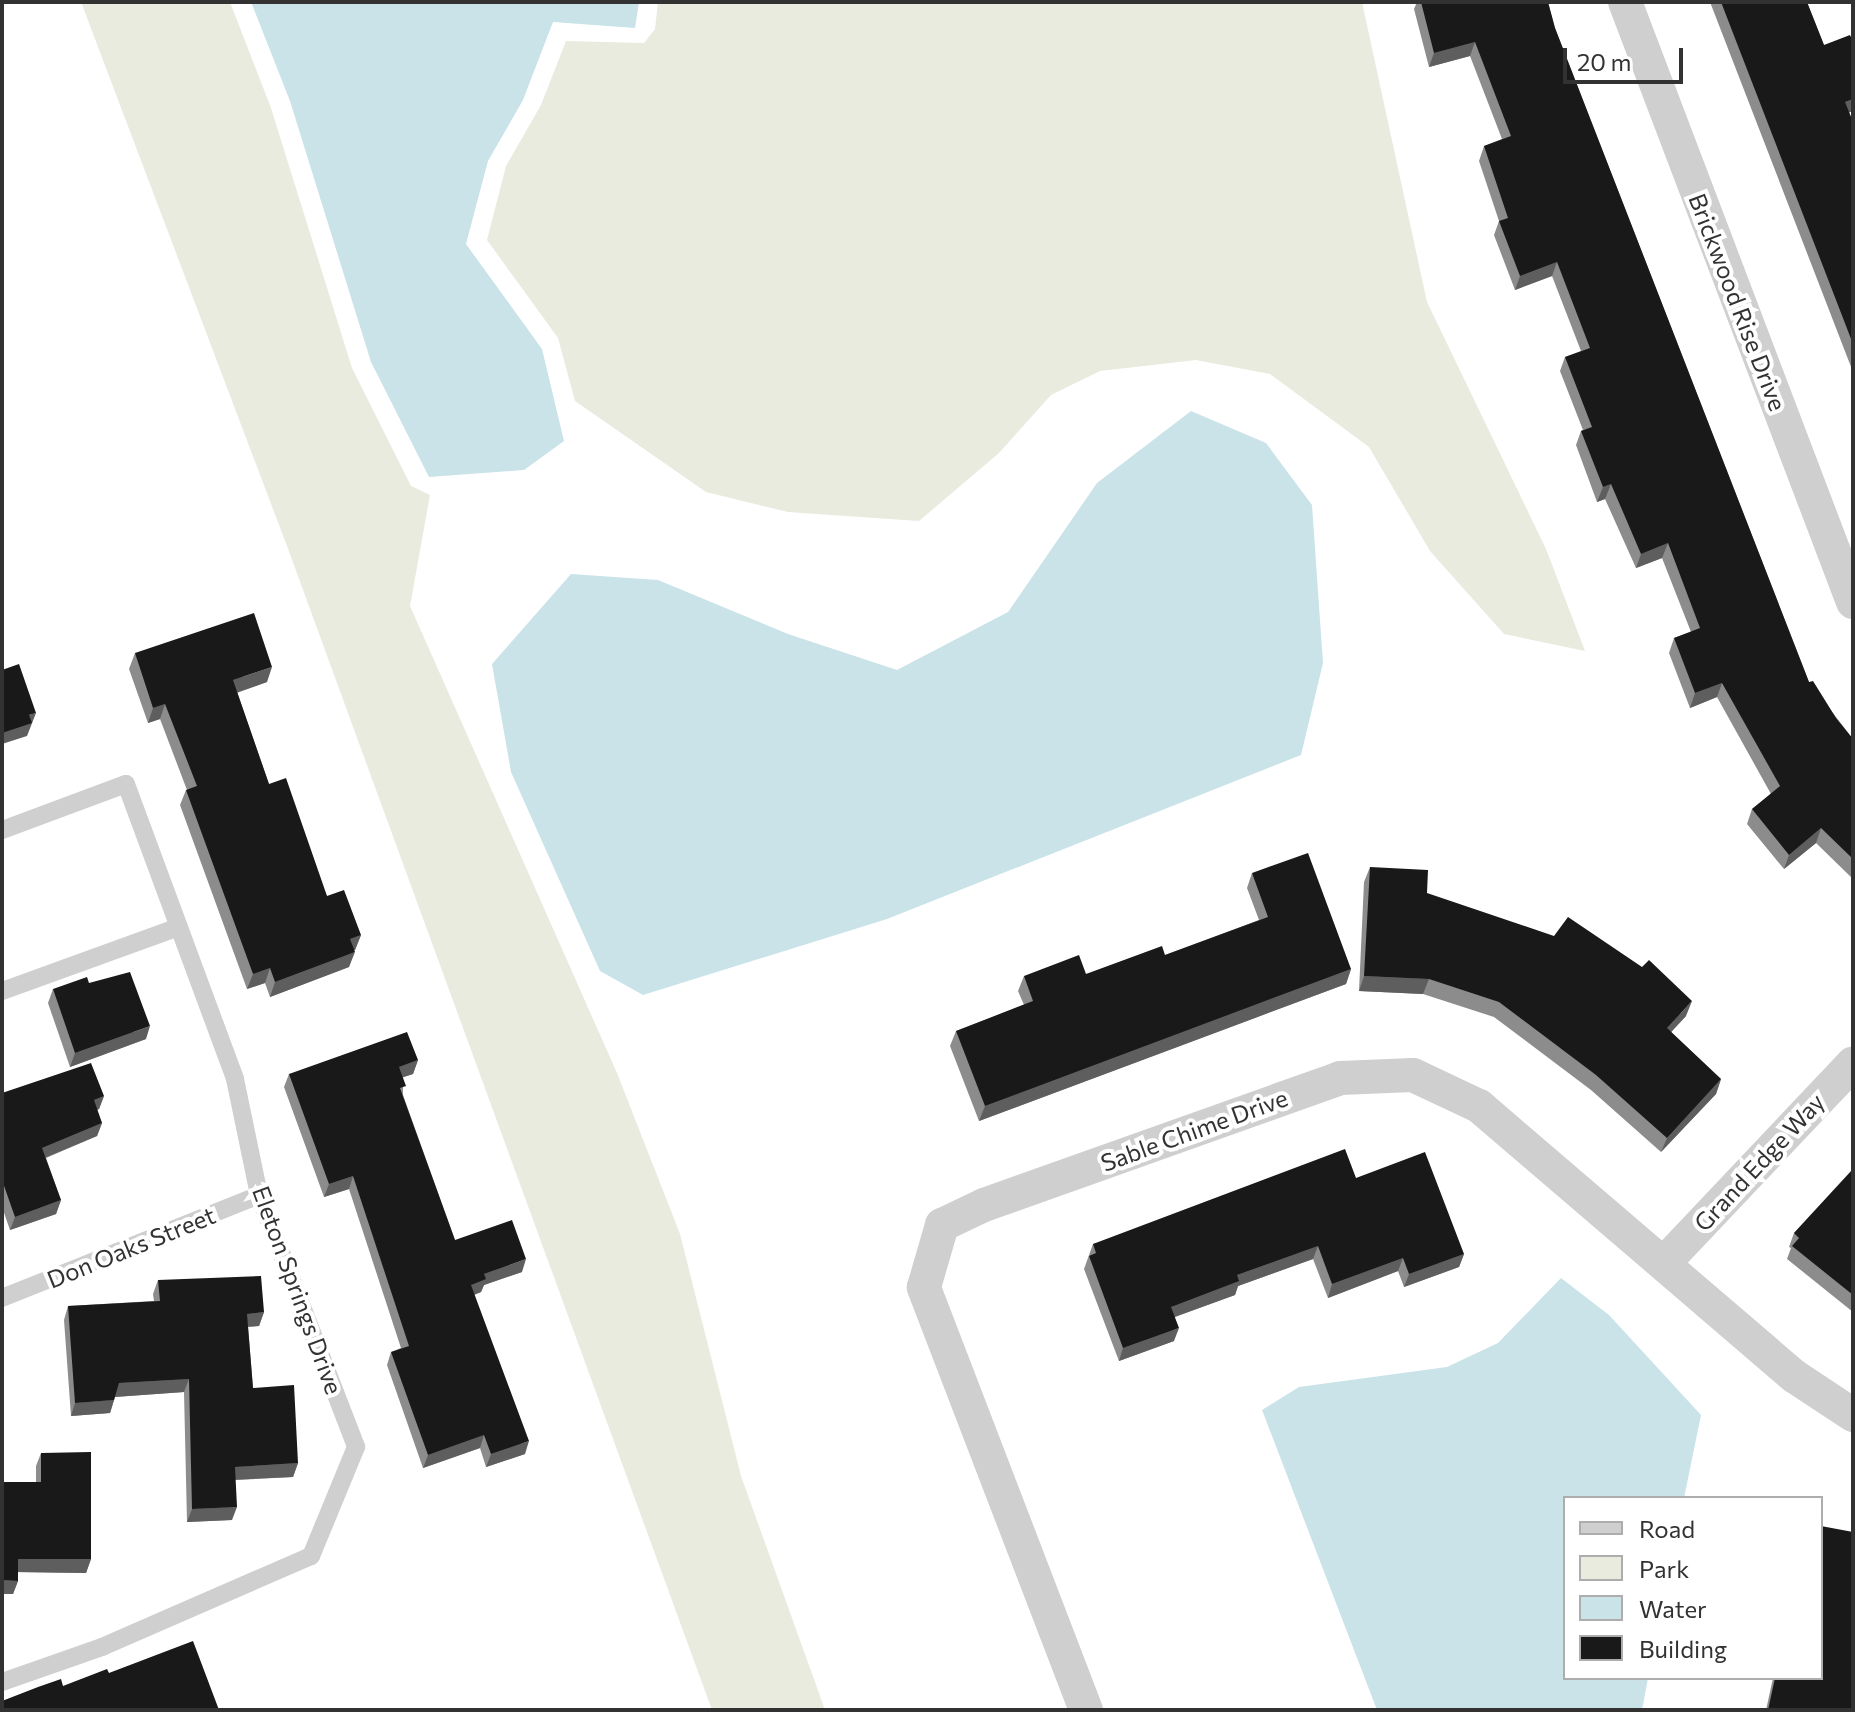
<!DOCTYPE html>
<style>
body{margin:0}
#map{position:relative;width:1855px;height:1712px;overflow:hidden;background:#fff;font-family:Commissioner,sans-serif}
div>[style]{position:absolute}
.green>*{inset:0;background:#e8ebde}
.water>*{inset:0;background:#c9e3e9}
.lane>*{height:18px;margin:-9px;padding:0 9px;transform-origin:9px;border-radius:9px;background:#cfcfcf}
.street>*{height:34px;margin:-17px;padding:0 17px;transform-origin:17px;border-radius:17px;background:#cfcfcf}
.wall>*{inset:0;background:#8c8c8c}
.shaded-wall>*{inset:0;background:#5e5e5e}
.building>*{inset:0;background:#191919}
span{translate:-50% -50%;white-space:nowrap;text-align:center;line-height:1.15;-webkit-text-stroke:8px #fff;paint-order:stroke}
.street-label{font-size:24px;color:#323232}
.frame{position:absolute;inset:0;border:4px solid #323232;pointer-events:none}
.legend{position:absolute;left:1563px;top:1496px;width:260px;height:184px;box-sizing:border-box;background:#fff;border:2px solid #adadad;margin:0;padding:10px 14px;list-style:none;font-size:24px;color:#323232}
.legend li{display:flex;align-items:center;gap:16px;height:40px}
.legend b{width:40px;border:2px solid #adadad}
.scale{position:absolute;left:1563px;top:48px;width:120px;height:36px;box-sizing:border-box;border:4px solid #323232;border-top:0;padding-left:10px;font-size:24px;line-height:28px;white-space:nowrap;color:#323232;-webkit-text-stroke:6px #fff;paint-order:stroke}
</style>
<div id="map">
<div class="green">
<i style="clip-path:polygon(81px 2px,230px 2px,271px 108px,352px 368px,411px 486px,430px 495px,410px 606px,617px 1073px,680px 1234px,741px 1476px,825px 1710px,712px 1710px,287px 546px)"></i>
<i style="clip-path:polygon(658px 2px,1362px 2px,1427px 302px,1546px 549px,1585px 651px,1504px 634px,1430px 551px,1369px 447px,1270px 374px,1196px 360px,1100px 371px,1051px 395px,999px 453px,919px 521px,788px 512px,706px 492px,575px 401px,558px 338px,487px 240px,506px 166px,541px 105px,566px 41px,644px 43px,655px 29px)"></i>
</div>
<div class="water">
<i style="clip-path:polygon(251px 2px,639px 2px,635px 28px,553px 22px,523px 100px,488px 161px,466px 244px,542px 349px,564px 441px,524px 470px,429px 477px,371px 362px,290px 101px)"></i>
<i style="clip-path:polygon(1191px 411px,1266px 443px,1312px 505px,1323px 663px,1301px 755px,887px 919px,643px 995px,600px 971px,511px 772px,492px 664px,571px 574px,658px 580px,788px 634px,897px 670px,1008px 612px,1097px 483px)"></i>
<i style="clip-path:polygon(1561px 1278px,1609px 1315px,1701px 1415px,1684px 1498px,1565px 1498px,1565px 1678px,1648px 1678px,1642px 1710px,1377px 1710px,1262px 1410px,1299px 1387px,1447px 1367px,1498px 1343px)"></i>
</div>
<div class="lane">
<i style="left:2px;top:830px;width:132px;rotate:-20.4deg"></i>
<i style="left:126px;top:784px;width:314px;rotate:69.7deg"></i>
<i style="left:235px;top:1079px;width:118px;rotate:78.3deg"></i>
<i style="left:259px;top:1195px;width:270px;rotate:68.9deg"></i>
<i style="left:356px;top:1447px;width:118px;rotate:112.4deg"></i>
<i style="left:311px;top:1556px;width:228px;rotate:156.5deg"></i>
<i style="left:102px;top:1647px;width:106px;rotate:160.7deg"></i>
<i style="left:2px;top:991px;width:188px;rotate:-19.9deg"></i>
<i style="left:2px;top:1298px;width:277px;rotate:-21.8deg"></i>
</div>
<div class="street">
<i style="left:1625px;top:2px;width:642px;rotate:69.19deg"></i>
<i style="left:1666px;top:1261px;width:272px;rotate:-46.6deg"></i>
<i style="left:1086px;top:1710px;width:453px;rotate:-111deg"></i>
<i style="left:924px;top:1287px;width:65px;rotate:-73.8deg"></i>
<i style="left:942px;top:1225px;width:47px;rotate:-25.5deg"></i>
<i style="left:984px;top:1205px;width:378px;rotate:-19.6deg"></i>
<i style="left:1340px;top:1078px;width:73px;rotate:-2.4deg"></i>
<i style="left:1413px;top:1075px;width:73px;rotate:25.2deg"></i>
<i style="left:1479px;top:1106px;width:415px;rotate:40.6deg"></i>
<i style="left:1794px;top:1376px;width:71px;rotate:33.5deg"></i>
</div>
<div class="wall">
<i style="clip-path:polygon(1417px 2px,1548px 2px,1555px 28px,1809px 682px,1853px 739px,1853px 879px,1816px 843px,1784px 869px,1747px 824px,1752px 809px,1771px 794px,1717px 697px,1690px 708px,1669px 653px,1674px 638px,1691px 632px,1662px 558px,1636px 568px,1605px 499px,1597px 502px,1576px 445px,1581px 431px,1583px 430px,1560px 371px,1565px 357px,1581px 351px,1552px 276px,1515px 290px,1494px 235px,1499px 221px,1479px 161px,1484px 146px,1502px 139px,1470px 56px,1429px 67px,1414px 9px)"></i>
<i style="clip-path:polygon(1710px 2px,1807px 2px,1824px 45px,1853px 42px,1853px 111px,1849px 112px,1853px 122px,1853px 372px)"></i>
<i style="clip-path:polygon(135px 653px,267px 682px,237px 692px,269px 784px,327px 896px,361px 935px,355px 950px,354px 950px,349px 967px,270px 997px,265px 983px,247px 989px,180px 805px,186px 790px,187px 790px,160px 719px,148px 723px,129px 669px)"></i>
<i style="clip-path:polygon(1370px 867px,1686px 1016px,1671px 1032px,1721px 1079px,1716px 1094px,1661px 1152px,1591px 1090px,1494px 1017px,1423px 994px,1359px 991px,1364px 882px)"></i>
<i style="clip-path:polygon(1252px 873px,1351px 969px,1346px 984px,979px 1121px,950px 1046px,956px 1031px,1024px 1005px,1018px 991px,1024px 976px,1086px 974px,1165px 955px,1259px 920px,1247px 888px)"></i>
<i style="clip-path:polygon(53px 989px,146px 1039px,70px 1067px,48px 1003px)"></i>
<i style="clip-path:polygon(418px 1060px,413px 1074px,403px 1077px,403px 1095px,455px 1240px,522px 1272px,484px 1285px,481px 1292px,474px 1295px,525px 1454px,486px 1467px,480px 1448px,423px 1468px,387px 1365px,391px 1352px,401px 1348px,349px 1189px,324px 1197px,284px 1087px,289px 1074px)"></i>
<i style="clip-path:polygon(2px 1093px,104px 1096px,99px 1109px,97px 1110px,102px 1123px,97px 1136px,46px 1158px,61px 1200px,56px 1214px,10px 1230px,2px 1207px)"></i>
<i style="clip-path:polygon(1853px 1169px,1853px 1312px,1787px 1259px,1791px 1248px,1789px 1247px,1794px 1233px)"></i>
<i style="clip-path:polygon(1356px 1178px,1464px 1254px,1459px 1267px,1404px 1287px,1398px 1271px,1328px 1298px,1313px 1259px,1238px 1286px,1235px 1295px,1175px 1317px,1174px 1341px,1119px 1361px,1084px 1269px,1093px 1244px)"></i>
<i style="clip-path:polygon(158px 1280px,264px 1312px,259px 1326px,248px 1327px,253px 1388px,298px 1463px,293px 1477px,235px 1480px,232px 1520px,187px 1522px,184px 1392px,115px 1397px,110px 1413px,71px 1416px,64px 1320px,68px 1306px,154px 1301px,153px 1294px)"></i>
<i style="clip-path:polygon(41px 1453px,91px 1559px,86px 1573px,18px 1572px,18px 1581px,13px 1594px,2px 1594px,2px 1482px,36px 1482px,36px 1466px)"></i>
<i style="clip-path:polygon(1773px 1678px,1821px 1678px,1853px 1710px,1766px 1710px)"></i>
</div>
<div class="shaded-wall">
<i style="clip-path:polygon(1475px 42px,1470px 56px,1429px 67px,1434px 53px)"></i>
<i style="clip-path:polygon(1853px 99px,1853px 111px,1840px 116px,1845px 102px)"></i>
<i style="clip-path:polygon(1557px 262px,1552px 276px,1515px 290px,1520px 276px)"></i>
<i style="clip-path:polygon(1611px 484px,1605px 499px,1597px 502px,1603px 487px)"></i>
<i style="clip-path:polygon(1668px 543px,1662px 558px,1636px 568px,1641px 554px)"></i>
<i style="clip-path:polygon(272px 667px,267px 682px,228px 696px,233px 680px)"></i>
<i style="clip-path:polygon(1722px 683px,1717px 697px,1690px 708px,1695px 693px)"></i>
<i style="clip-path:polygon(165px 704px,160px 719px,148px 723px,153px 708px)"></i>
<i style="clip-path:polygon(36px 713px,27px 736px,2px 744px,2px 733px,29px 715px)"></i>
<i style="clip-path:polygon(1821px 828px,1816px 843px,1784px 869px,1789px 855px)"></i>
<i style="clip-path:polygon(361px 935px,355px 950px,344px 954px,350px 939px)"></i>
<i style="clip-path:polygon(355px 952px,349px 967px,270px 997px,275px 982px)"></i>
<i style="clip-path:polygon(270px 968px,265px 983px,247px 989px,253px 974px)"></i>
<i style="clip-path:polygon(1351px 969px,1346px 984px,979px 1121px,985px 1106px)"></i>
<i style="clip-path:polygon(1364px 976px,1429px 979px,1423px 994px,1359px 991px)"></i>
<i style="clip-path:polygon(1692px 1001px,1686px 1016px,1661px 1043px,1667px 1028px)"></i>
<i style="clip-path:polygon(150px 1026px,146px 1039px,70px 1067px,75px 1053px)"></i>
<i style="clip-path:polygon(418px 1060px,413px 1074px,395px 1080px,399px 1067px)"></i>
<i style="clip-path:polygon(1721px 1079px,1716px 1094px,1661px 1152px,1667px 1138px)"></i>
<i style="clip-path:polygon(104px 1096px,99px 1109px,89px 1113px,94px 1100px)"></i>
<i style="clip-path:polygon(102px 1123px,97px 1136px,37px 1161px,42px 1148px)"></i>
<i style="clip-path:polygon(353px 1176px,349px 1189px,324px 1197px,329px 1184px)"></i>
<i style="clip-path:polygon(61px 1200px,56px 1214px,10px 1230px,15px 1217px)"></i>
<i style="clip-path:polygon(1318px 1246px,1313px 1259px,1238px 1286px,1235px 1295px,1166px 1320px,1171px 1307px,1237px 1275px)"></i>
<i style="clip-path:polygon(1464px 1254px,1459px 1267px,1404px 1287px,1409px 1274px)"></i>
<i style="clip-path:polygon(1403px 1258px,1398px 1271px,1328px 1298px,1332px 1284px)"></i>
<i style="clip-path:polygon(526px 1259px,522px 1272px,484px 1285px,481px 1292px,466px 1298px,471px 1285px,484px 1274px)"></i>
<i style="clip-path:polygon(264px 1312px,259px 1326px,242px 1327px,247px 1314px)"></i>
<i style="clip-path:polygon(1179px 1328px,1174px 1341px,1119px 1361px,1123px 1348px)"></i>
<i style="clip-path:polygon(189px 1379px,184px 1392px,114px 1397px,119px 1383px)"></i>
<i style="clip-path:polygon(114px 1400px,110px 1413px,71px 1416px,75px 1403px)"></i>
<i style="clip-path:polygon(484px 1435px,480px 1448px,423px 1468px,428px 1455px)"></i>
<i style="clip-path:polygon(529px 1441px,525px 1454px,486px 1467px,491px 1454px)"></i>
<i style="clip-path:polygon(298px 1463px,293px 1477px,230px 1480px,235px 1467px)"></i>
<i style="clip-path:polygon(237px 1507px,232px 1520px,187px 1522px,192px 1509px)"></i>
<i style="clip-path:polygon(18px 1559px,91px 1559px,86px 1573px,13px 1572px)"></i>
<i style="clip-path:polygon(2px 1580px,18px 1581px,13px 1594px,2px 1594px)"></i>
</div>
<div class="building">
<i style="clip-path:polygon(1421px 2px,1548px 2px,1555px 28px,1809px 682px,1813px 681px,1836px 718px,1853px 739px,1853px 859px,1821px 828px,1789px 855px,1752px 809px,1780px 786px,1722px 683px,1695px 693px,1674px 638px,1700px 628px,1668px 543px,1641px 554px,1611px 484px,1603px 487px,1581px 431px,1592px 427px,1565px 357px,1590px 348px,1557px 262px,1520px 276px,1499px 221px,1508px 218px,1484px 146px,1511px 136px,1475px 42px,1434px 53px)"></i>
<i style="clip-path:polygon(1721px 2px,1807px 2px,1824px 45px,1850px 35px,1853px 42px,1853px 99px,1845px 102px,1853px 122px,1853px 344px)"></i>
<i style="clip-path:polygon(254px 613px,272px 667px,233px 680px,269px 784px,286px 778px,327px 896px,344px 890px,361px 935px,350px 939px,355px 952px,275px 982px,270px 968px,253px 974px,186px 790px,197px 786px,165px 704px,153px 708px,135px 653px)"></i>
<i style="clip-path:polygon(19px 664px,36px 713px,29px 715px,32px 723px,2px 733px,2px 670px)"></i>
<i style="clip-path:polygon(1308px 853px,1351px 969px,985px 1106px,956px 1031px,1033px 1001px,1024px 976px,1079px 955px,1086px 974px,1162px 946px,1165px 955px,1268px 917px,1252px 873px)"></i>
<i style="clip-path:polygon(1370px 867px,1428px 870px,1427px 893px,1554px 936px,1568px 917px,1642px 967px,1649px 960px,1692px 1001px,1667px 1028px,1721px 1079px,1667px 1138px,1596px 1075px,1499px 1002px,1429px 979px,1364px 976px)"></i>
<i style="clip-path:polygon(130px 972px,150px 1026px,75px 1053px,53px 989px,87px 977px,89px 983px)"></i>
<i style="clip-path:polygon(407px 1032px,418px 1060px,399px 1067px,406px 1086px,400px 1088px,455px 1240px,512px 1220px,526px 1259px,484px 1274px,486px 1279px,471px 1285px,529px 1441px,491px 1454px,484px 1435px,428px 1455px,391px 1352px,409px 1346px,353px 1176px,329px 1184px,289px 1074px)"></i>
<i style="clip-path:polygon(91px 1063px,104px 1096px,94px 1100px,102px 1123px,42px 1148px,61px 1200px,15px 1217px,2px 1180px,2px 1093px)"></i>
<i style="clip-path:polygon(1345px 1149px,1356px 1178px,1425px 1152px,1464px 1254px,1409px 1274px,1403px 1258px,1332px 1284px,1318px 1246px,1237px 1275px,1239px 1281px,1171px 1307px,1179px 1328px,1123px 1348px,1089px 1256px,1096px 1253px,1093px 1244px)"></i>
<i style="clip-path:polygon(1853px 1169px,1853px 1295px,1792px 1246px,1799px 1238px,1794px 1233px)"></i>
<i style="clip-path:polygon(261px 1276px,264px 1312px,247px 1314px,253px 1388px,294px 1385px,298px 1463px,235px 1467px,237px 1507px,192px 1509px,189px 1379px,119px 1383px,114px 1400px,75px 1403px,68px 1306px,160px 1301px,158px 1280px)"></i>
<i style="clip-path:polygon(91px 1452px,91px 1559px,18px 1559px,18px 1581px,2px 1580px,2px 1482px,41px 1482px,41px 1453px)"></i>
<i style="clip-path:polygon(1821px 1526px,1853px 1532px,1853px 1710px,1768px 1710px,1775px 1678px,1821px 1678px)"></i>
<i style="clip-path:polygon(193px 1641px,219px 1710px,2px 1710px,2px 1701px,38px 1687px,61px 1679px,63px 1686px,107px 1669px,109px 1673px)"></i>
</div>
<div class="street-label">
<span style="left:1738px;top:302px;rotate:69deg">Brickwood Rise Drive</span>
<span style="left:1194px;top:1130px;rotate:-20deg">Sable Chime Drive</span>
<span style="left:1759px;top:1162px;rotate:-47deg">Grand Edge Way</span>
<span style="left:131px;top:1247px;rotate:-22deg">Don Oaks Street</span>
<span style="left:298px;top:1290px;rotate:70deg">Eleton Springs Drive</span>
</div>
<div class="frame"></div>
<ul class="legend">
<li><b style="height:10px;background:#cfcfcf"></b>Road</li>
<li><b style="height:22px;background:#e8ebde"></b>Park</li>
<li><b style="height:22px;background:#c9e3e9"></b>Water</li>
<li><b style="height:22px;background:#191919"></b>Building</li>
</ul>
<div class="scale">20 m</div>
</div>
